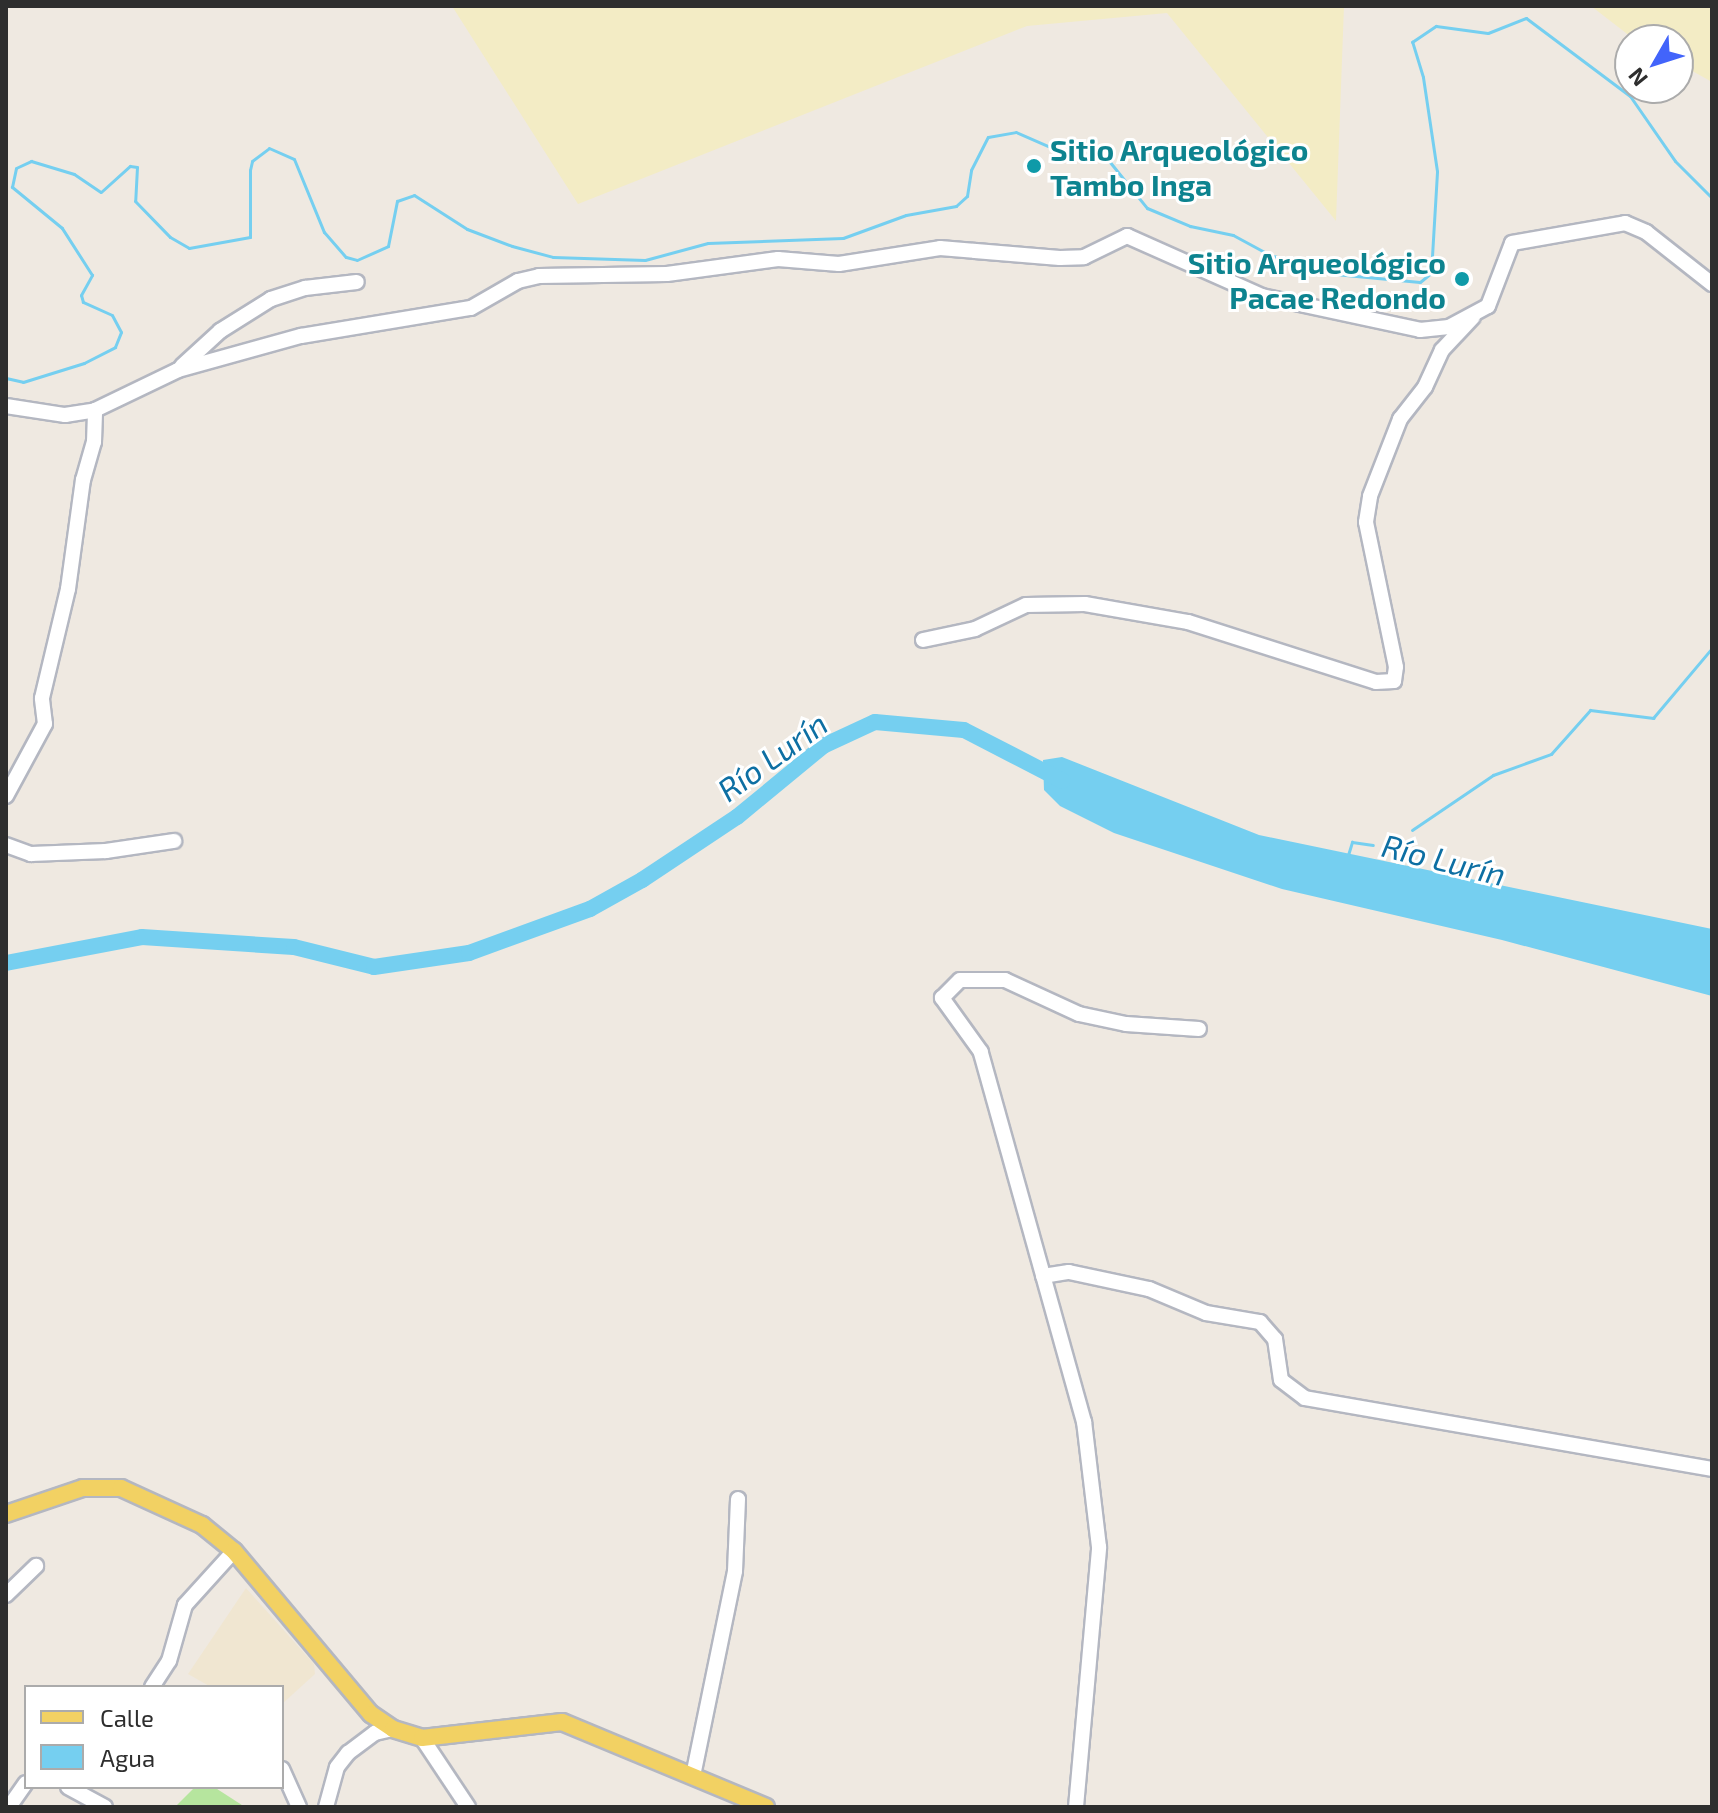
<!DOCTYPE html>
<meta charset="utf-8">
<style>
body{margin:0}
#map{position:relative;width:1718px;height:1813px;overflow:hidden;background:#efe9e1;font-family:"Exo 2",sans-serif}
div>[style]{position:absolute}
.education>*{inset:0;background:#f0e6d1}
.green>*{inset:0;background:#b6e59e}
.sand>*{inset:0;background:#f3ecc5}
.water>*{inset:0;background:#75cff0}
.stream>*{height:3px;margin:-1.5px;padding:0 1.5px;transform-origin:1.5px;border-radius:1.5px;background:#75cff0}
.river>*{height:16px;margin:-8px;padding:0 8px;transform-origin:8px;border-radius:8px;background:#75cff0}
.roads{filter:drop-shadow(2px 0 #b4b7c1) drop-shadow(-2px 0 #b4b7c1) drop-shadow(0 2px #b4b7c1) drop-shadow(0 -2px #b4b7c1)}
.minor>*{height:14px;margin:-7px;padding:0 7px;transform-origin:7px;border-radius:7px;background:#fff}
.major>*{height:16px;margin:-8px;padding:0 8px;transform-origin:8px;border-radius:8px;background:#f2d163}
.dots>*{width:22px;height:22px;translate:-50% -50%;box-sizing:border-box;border:4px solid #fff;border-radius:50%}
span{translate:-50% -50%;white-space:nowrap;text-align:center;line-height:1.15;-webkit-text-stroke:6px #fff;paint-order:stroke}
.culture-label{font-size:30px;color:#0d838f;font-weight:700}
.left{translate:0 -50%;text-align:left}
.right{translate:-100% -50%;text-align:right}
.water-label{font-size:32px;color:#0d6fa3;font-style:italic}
.frame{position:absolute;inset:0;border:8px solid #2e2e2e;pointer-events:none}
.legend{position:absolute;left:24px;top:1685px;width:260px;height:104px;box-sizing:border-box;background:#fff;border:2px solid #ababab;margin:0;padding:10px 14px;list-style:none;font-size:24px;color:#2e2e2e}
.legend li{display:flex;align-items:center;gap:16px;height:40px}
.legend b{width:40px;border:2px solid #ababab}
.north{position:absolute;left:1614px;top:24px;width:80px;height:80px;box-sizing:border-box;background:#fff;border:2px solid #ababab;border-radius:50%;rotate:231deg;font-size:22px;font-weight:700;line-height:32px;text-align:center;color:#2e2e2e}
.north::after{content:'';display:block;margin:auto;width:28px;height:36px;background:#4264fb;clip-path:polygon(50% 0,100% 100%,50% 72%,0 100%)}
</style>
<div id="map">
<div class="education">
<i style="clip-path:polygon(246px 1588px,314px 1664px,315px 1674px,282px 1704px,282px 1687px,211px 1687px,188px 1674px)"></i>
</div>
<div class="green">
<i style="clip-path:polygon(195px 1787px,214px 1787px,245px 1807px,175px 1807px)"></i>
</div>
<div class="sand">
<i style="clip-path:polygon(452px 6px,1344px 6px,1336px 221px,1167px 13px,1027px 26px,578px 204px)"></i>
<i style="clip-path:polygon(1591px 6px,1712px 6px,1712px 82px,1678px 63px,1678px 40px,1635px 40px)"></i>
</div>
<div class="water">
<i style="clip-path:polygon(1062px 757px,1259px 835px,1712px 929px,1712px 996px,1502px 940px,1282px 889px,1114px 833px,1060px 806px,1044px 790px,1043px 760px)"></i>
</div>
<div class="stream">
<i style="left:6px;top:378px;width:17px;rotate:13deg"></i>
<i style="left:23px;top:382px;width:64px;rotate:-17.3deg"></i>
<i style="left:84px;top:363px;width:35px;rotate:-27deg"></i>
<i style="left:115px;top:347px;width:16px;rotate:-68deg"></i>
<i style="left:121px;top:332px;width:19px;rotate:-118deg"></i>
<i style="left:112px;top:315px;width:32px;rotate:-156deg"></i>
<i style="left:83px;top:302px;width:7px;rotate:-106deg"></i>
<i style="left:81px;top:295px;width:23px;rotate:-61deg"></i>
<i style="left:92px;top:275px;width:56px;rotate:-122.6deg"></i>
<i style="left:62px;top:228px;width:65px;rotate:-140.6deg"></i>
<i style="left:12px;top:187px;width:19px;rotate:-78deg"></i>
<i style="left:16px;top:168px;width:17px;rotate:-25deg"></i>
<i style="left:31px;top:161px;width:45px;rotate:16.8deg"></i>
<i style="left:74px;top:174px;width:32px;rotate:34deg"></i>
<i style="left:101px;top:192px;width:39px;rotate:-42deg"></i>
<i style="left:130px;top:166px;width:7px;rotate:8deg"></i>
<i style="left:137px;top:167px;width:34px;rotate:93deg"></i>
<i style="left:135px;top:201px;width:50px;rotate:45.8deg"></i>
<i style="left:170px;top:237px;width:22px;rotate:30deg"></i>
<i style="left:189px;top:248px;width:62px;rotate:-10.2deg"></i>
<i style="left:250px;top:237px;width:67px;rotate:-90deg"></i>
<i style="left:250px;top:170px;width:9px;rotate:-77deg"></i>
<i style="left:252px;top:161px;width:21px;rotate:-37deg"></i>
<i style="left:269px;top:148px;width:27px;rotate:24deg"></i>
<i style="left:294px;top:159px;width:79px;rotate:67.7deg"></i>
<i style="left:324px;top:232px;width:33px;rotate:49deg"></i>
<i style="left:346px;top:257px;width:11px;rotate:15deg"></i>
<i style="left:357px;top:260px;width:34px;rotate:-24deg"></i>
<i style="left:388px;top:246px;width:46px;rotate:-78.7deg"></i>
<i style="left:397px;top:201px;width:18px;rotate:-19deg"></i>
<i style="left:414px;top:195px;width:63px;rotate:32.7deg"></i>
<i style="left:467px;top:229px;width:48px;rotate:20.7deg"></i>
<i style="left:512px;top:246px;width:42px;rotate:15deg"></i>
<i style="left:553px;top:257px;width:92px;rotate:1.9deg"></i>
<i style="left:645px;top:260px;width:65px;rotate:-15.1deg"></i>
<i style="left:708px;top:243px;width:135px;rotate:-2.1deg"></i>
<i style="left:843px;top:238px;width:67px;rotate:-20.1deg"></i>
<i style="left:906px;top:215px;width:51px;rotate:-10.2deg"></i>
<i style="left:956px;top:206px;width:15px;rotate:-42deg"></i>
<i style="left:967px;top:196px;width:26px;rotate:-81deg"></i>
<i style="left:971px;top:170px;width:37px;rotate:-63deg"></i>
<i style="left:988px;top:137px;width:28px;rotate:-10deg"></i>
<i style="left:1016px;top:132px;width:60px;rotate:23.6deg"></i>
<i style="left:1071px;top:156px;width:34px"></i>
<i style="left:1105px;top:156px;width:67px;rotate:51.1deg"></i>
<i style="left:1147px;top:208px;width:47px;rotate:22.7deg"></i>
<i style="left:1190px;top:226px;width:44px;rotate:11.8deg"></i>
<i style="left:1233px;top:235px;width:42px;rotate:28.4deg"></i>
<i style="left:1270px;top:255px;width:68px;rotate:16.3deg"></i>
<i style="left:1335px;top:274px;width:85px;rotate:5.4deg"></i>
<i style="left:1420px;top:282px;width:14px;rotate:-39deg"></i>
<i style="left:1431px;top:273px;width:102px;rotate:-86.6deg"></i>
<i style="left:1437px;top:171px;width:95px;rotate:-98.5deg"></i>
<i style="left:1423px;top:77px;width:37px;rotate:-107deg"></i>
<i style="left:1412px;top:42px;width:29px;rotate:-34deg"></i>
<i style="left:1436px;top:26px;width:52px;rotate:7.7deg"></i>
<i style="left:1488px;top:33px;width:41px;rotate:-21.5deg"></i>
<i style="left:1526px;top:18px;width:130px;rotate:36.9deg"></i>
<i style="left:1630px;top:96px;width:79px;rotate:55.3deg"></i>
<i style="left:1675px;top:161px;width:52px;rotate:45deg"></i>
<i style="left:1412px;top:830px;width:98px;rotate:-34.2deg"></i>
<i style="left:1493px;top:775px;width:62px;rotate:-19.9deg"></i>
<i style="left:1551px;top:754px;width:59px;rotate:-48.4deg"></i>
<i style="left:1590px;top:710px;width:64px;rotate:7.2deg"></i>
<i style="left:1653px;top:718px;width:92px;rotate:-49.9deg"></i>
<i style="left:1348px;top:855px;width:14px;rotate:-73deg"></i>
<i style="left:1352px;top:842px;width:21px;rotate:8deg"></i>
</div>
<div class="river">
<i style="left:6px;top:963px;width:138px;rotate:-10.8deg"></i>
<i style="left:142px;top:937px;width:152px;rotate:3.8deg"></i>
<i style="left:294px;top:947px;width:82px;rotate:14deg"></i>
<i style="left:374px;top:967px;width:96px;rotate:-8.4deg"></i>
<i style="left:469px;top:953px;width:129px;rotate:-20deg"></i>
<i style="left:590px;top:909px;width:60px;rotate:-29.1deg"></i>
<i style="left:642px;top:880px;width:114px;rotate:-33.6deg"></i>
<i style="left:737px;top:817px;width:112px;rotate:-39.5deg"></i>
<i style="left:823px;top:746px;width:57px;rotate:-24.8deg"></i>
<i style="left:875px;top:722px;width:89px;rotate:5.1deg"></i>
<i style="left:964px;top:730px;width:111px;rotate:27.3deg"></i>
</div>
<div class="roads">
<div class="minor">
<i style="left:182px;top:366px;width:52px;rotate:-42.6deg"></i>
<i style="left:220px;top:331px;width:60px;rotate:-32.1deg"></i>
<i style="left:271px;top:299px;width:36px;rotate:-18deg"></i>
<i style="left:305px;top:288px;width:52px;rotate:-6.6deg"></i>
<i style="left:6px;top:406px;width:60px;rotate:8.7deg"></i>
<i style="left:65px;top:415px;width:30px;rotate:-9deg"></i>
<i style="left:95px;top:410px;width:92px;rotate:-25.7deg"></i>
<i style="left:178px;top:370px;width:128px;rotate:-15.5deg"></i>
<i style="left:301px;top:336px;width:172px;rotate:-9.4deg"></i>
<i style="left:471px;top:308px;width:54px;rotate:-29.9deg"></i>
<i style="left:518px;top:281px;width:22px;rotate:-13deg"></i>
<i style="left:539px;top:276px;width:128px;rotate:-0.9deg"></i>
<i style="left:667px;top:274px;width:112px;rotate:-7.7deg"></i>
<i style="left:778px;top:259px;width:61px;rotate:4.7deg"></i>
<i style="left:839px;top:264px;width:102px;rotate:-9deg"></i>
<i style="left:940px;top:248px;width:120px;rotate:4.8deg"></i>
<i style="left:1060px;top:258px;width:24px;rotate:-2deg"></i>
<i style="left:1084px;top:257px;width:48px;rotate:-26deg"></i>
<i style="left:1127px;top:236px;width:148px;rotate:24deg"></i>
<i style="left:1262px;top:296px;width:162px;rotate:12.1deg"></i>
<i style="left:1420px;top:330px;width:29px;rotate:-6deg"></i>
<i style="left:1449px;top:327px;width:44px;rotate:-28.3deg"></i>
<i style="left:1488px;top:306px;width:67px;rotate:-69.1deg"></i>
<i style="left:1512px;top:243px;width:115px;rotate:-10deg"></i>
<i style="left:1625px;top:223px;width:23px;rotate:23deg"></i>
<i style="left:1646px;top:232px;width:84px;rotate:38.2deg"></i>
<i style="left:923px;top:640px;width:53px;rotate:-11.9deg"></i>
<i style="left:975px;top:629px;width:56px;rotate:-25.2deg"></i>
<i style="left:1026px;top:605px;width:59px;rotate:-1deg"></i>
<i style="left:1085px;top:604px;width:105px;rotate:9.9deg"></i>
<i style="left:1188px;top:622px;width:197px;rotate:17.7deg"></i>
<i style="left:1376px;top:682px;width:18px;rotate:-3deg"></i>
<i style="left:1394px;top:681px;width:14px;rotate:-82deg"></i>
<i style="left:1396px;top:667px;width:148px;rotate:-101.7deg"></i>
<i style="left:1366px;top:522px;width:26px;rotate:-81deg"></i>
<i style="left:1370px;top:496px;width:83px;rotate:-68.7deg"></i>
<i style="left:1400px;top:419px;width:41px;rotate:-52deg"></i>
<i style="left:1425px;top:387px;width:41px;rotate:-65.3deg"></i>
<i style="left:1442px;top:350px;width:45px;rotate:-46.8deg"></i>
<i style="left:6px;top:796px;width:82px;rotate:-61.6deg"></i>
<i style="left:45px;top:724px;width:26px;rotate:-97deg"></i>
<i style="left:42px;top:698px;width:112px;rotate:-76.6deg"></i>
<i style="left:68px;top:589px;width:110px;rotate:-82.2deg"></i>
<i style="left:83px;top:480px;width:40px;rotate:-74deg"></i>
<i style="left:94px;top:442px;width:32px;rotate:-88deg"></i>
<i style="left:6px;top:845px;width:27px;rotate:20deg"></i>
<i style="left:31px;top:854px;width:75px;rotate:-2.3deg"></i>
<i style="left:106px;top:851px;width:69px;rotate:-8.4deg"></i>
<i style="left:1043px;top:1276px;width:26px;rotate:-9deg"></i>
<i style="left:1069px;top:1272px;width:82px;rotate:12deg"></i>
<i style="left:1149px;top:1289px;width:62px;rotate:22.8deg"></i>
<i style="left:1206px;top:1313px;width:55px;rotate:9.5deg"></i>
<i style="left:1260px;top:1322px;width:23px;rotate:49deg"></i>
<i style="left:1275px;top:1339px;width:41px;rotate:81.7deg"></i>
<i style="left:1281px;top:1380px;width:30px;rotate:37deg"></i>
<i style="left:1305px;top:1398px;width:413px;rotate:9.9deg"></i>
<i style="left:6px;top:1595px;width:42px;rotate:-44deg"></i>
<i style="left:152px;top:1687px;width:31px;rotate:-57deg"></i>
<i style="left:169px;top:1661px;width:58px;rotate:-74.1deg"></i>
<i style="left:185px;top:1605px;width:73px;rotate:-47.8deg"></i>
<i style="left:422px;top:1738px;width:83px;rotate:56.3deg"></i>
<i style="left:282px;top:1769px;width:42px;rotate:65.9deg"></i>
<i style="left:693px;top:1776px;width:209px;rotate:-78.4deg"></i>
<i style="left:735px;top:1571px;width:72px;rotate:-87.6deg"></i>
<i style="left:68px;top:1787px;width:42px;rotate:28.4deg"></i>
<i style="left:9px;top:1807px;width:29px;rotate:-55deg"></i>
<i style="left:326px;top:1807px;width:41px;rotate:-74.6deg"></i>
<i style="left:337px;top:1767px;width:18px;rotate:-52deg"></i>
<i style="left:348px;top:1753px;width:34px;rotate:-37deg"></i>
<i style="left:375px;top:1733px;width:18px;rotate:-13deg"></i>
<i style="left:1076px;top:1807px;width:261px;rotate:-84.9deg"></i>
<i style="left:1099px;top:1547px;width:126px;rotate:-96.8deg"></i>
<i style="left:1084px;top:1422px;width:384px;rotate:-105.6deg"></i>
<i style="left:981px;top:1052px;width:67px;rotate:-125.8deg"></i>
<i style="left:942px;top:998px;width:25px;rotate:-45deg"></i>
<i style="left:960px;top:980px;width:45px"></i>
<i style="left:1005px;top:980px;width:81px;rotate:24.7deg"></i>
<i style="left:1079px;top:1014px;width:48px;rotate:12deg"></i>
<i style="left:1126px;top:1024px;width:73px;rotate:3.9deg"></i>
</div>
<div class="major">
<i style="left:6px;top:1514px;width:81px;rotate:-18.7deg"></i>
<i style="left:83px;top:1488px;width:38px"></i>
<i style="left:121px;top:1488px;width:89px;rotate:24.6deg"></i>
<i style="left:202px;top:1525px;width:41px;rotate:39.1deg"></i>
<i style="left:234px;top:1551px;width:213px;rotate:50deg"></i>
<i style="left:371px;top:1714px;width:27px;rotate:34deg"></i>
<i style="left:393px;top:1729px;width:30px;rotate:17deg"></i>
<i style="left:422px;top:1738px;width:141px;rotate:-6.5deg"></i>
<i style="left:562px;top:1722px;width:221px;rotate:22.6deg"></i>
</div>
</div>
<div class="dots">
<i style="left:1034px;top:166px;background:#0f9aa8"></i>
<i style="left:1462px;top:279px;background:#0f9aa8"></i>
</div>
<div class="culture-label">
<span class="left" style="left:1050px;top:166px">Sitio Arqueológico<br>Tambo Inga</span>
<span class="right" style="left:1446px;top:279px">Sitio Arqueológico<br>Pacae Redondo</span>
</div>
<div class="water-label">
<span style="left:772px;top:756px;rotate:-36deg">Río Lurín</span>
<span style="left:1444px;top:859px;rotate:14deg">Río Lurín</span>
</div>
<div class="frame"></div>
<ul class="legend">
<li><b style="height:10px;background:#f2d163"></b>Calle</li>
<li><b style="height:22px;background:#75cff0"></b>Agua</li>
</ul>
<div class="north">N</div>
</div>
